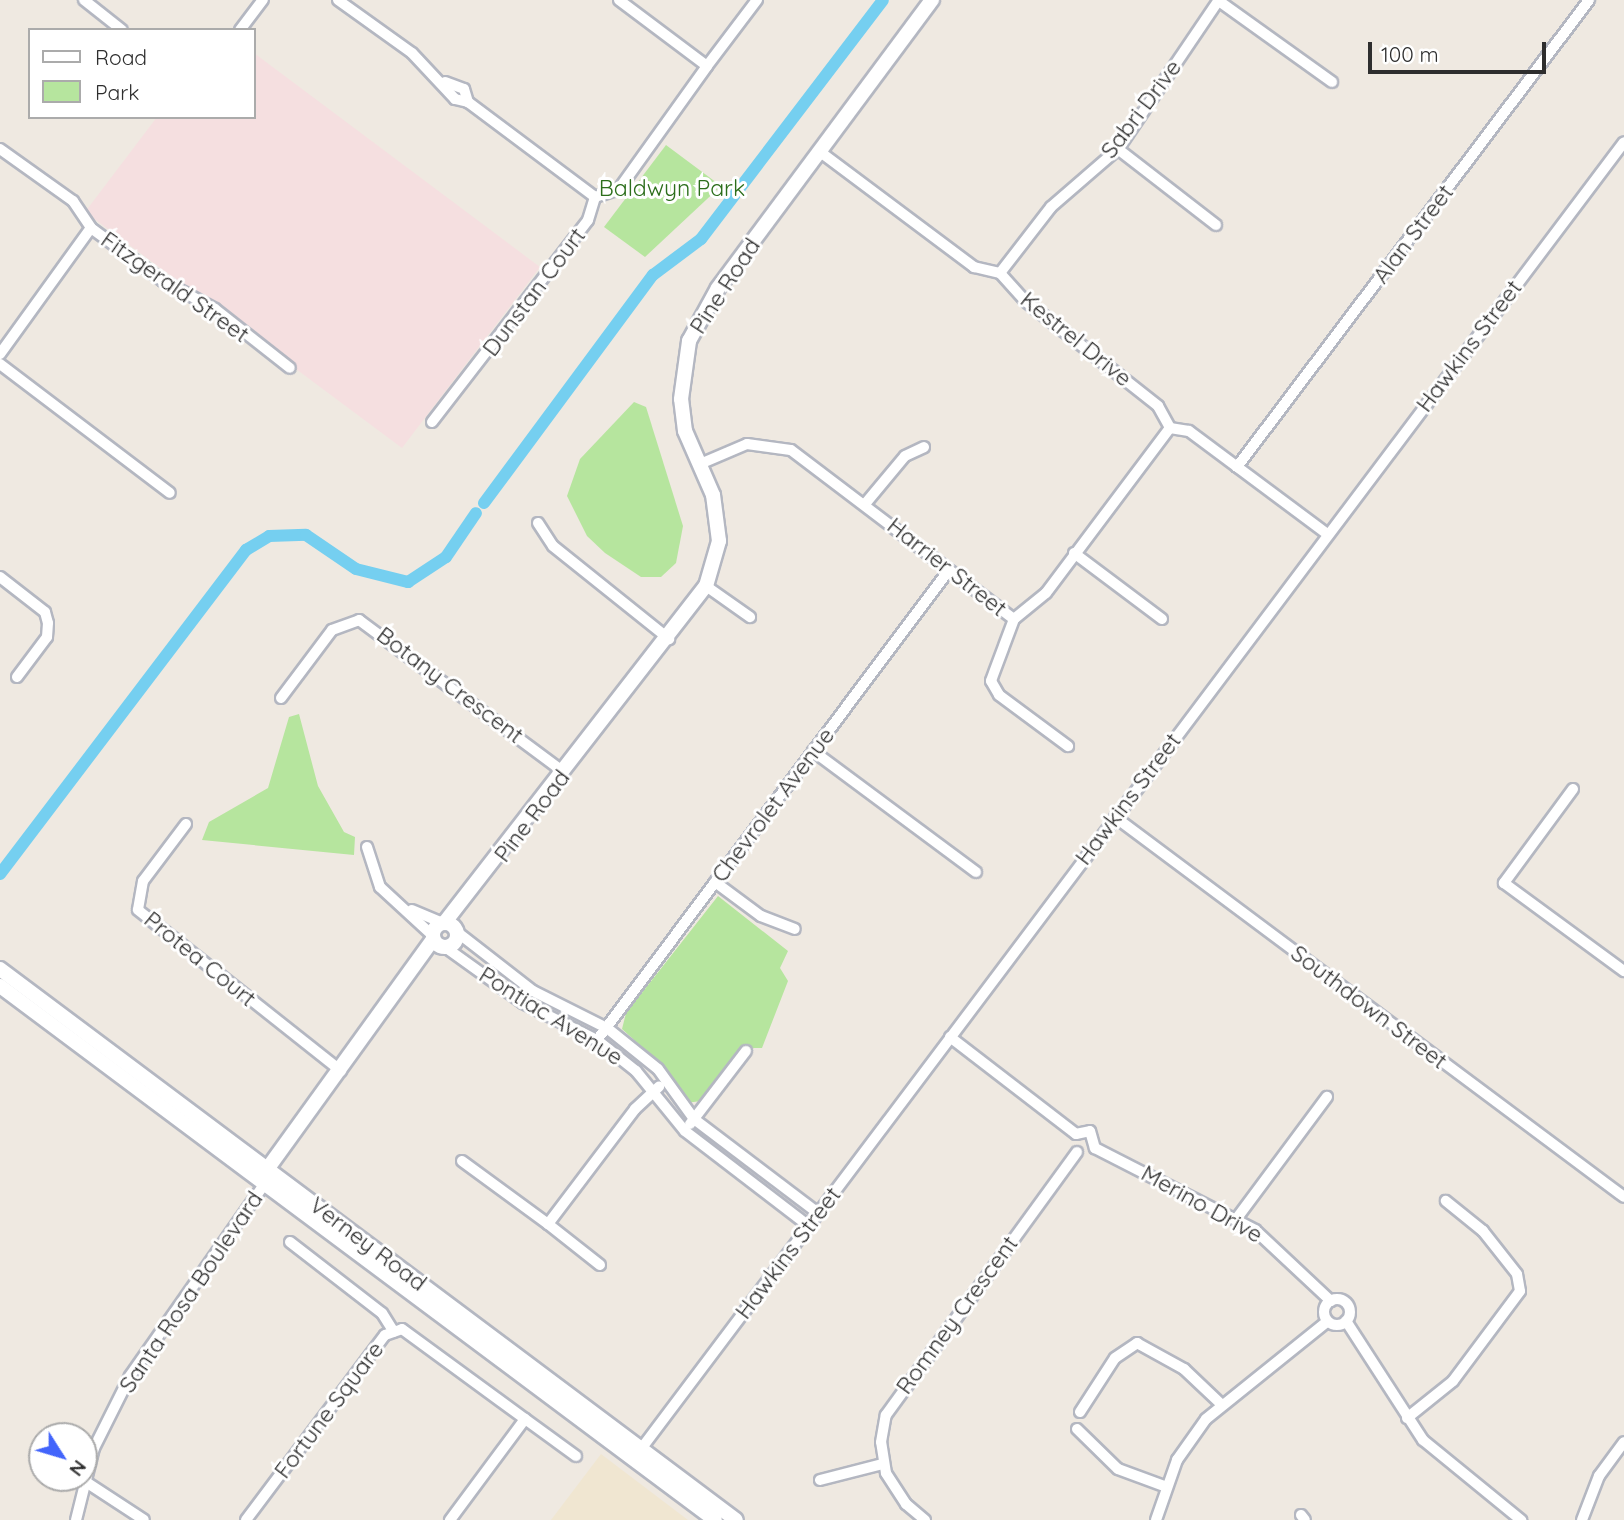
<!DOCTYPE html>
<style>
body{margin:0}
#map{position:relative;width:1624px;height:1520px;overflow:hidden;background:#efe9e1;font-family:Quicksand,sans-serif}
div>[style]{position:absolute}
.education>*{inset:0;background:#f0e6d1}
.medical>*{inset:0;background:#f5dfe0}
.green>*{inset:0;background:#b6e59e}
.canal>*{height:12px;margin:-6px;padding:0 6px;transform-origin:6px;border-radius:6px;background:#75cff0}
.roads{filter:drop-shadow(2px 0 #b4b7c1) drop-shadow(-2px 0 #b4b7c1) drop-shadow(0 2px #b4b7c1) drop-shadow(0 -2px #b4b7c1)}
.minor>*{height:10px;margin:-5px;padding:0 5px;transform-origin:5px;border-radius:5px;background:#fff}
.minor>.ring{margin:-5px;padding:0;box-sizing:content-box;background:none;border:10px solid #fff;border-radius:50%}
.tertiary>*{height:14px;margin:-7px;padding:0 7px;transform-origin:7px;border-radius:7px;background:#fff}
.tertiary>.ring{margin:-7px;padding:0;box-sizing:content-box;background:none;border:14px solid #fff;border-radius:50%}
span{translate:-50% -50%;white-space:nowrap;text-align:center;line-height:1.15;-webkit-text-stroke:6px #fff;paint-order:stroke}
.street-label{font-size:23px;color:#2e2e2e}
.park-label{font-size:23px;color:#2c6e1b}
.legend{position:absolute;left:28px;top:28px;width:228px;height:91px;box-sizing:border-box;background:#fff;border:2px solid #ababab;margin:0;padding:9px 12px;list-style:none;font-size:21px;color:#2e2e2e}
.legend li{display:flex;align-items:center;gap:14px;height:35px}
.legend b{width:35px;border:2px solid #ababab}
.north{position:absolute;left:28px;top:1422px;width:70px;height:70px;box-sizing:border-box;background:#fff;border:2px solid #ababab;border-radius:50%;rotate:127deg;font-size:19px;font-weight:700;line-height:28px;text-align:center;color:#2e2e2e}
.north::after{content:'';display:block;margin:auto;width:24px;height:32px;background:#4264fb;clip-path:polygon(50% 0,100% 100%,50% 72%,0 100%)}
.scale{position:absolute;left:1368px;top:42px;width:178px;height:32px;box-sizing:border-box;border:4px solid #2e2e2e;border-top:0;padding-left:9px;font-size:21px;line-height:24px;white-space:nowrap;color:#2e2e2e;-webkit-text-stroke:5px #fff;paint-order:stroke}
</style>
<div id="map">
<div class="education">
<i style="clip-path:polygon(601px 1454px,688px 1520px,551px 1520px)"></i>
</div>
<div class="medical">
<i style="clip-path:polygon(254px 53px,540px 267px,402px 448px,85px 212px,157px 117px,254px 117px)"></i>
</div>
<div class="green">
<i style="clip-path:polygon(666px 145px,721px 186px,645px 257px,604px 227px)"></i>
<i style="clip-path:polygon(634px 402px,646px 407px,683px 526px,676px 563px,661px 577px,641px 577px,605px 553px,587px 536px,567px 496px,580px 459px)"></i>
<i style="clip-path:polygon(299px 714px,318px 786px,344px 832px,355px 837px,354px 855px,202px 840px,209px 822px,268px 788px,289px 717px)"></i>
<i style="clip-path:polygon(718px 896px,788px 951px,780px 968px,788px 981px,762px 1048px,742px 1048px,701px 1101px,686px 1103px,663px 1066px,622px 1029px,626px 1013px)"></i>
</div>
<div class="canal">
<i style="left:484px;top:503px;width:284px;rotate:-53.5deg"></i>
<i style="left:653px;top:275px;width:60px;rotate:-36.9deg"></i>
<i style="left:701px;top:239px;width:300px;rotate:-52.7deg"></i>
<i style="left:0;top:874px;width:407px;rotate:-52.8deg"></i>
<i style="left:246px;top:550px;width:27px;rotate:-31deg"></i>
<i style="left:269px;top:536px;width:37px;rotate:-2deg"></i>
<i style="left:306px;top:535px;width:60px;rotate:34.2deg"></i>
<i style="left:356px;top:569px;width:54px;rotate:14deg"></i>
<i style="left:408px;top:582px;width:45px;rotate:-33.3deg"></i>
<i style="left:446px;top:557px;width:53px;rotate:-55.7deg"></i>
</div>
<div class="roads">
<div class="minor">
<i style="left:84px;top:0;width:48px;rotate:38.3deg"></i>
<i style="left:338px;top:0;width:91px;rotate:35.6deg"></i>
<i style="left:412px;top:53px;width:63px;rotate:46.9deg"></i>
<i style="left:455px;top:99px;width:13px;rotate:13deg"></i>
<i style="left:468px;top:102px;width:159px;rotate:36.8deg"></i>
<i style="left:619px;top:0;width:110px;rotate:36.9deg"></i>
<i style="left:707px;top:66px;width:83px;rotate:-52.9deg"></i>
<i style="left:1219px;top:1px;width:139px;rotate:35.6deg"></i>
<i style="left:240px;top:30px;width:38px;rotate:-53deg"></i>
<i style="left:445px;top:82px;width:20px;rotate:20deg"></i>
<i style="left:464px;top:89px;width:14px;rotate:73deg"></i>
<i style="left:0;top:149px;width:90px;rotate:35.5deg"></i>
<i style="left:73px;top:201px;width:32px;rotate:56deg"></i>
<i style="left:91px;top:228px;width:89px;rotate:36.4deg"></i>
<i style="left:163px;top:281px;width:59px;rotate:28.3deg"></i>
<i style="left:215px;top:309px;width:95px;rotate:38.2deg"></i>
<i style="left:1118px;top:149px;width:124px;rotate:37.8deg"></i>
<i style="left:819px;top:151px;width:194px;rotate:36.8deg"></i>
<i style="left:974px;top:267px;width:27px;rotate:13deg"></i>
<i style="left:1000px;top:273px;width:36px;rotate:48deg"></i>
<i style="left:1024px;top:300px;width:171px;rotate:38.3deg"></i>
<i style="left:1158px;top:406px;width:25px;rotate:61deg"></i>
<i style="left:1170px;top:428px;width:19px;rotate:9deg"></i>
<i style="left:1189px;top:431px;width:172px;rotate:36.7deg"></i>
<i style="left:595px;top:197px;width:25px;rotate:-18deg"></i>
<i style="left:619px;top:189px;width:151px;rotate:-54.4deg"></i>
<i style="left:1000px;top:273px;width:83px;rotate:-52.3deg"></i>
<i style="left:1051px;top:207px;width:89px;rotate:-40.9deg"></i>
<i style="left:1118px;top:149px;width:180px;rotate:-55.9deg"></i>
<i style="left:0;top:354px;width:155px;rotate:-54.2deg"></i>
<i style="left:0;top:364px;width:213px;rotate:37.2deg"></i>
<i style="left:432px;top:422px;width:255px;rotate:-52.3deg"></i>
<i style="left:588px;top:220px;width:24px;rotate:-73deg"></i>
<i style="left:700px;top:464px;width:51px;rotate:-23.1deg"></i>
<i style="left:747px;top:444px;width:44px;rotate:7.8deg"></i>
<i style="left:791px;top:450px;width:280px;rotate:37.2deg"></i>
<i style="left:1014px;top:619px;width:41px;rotate:-39.1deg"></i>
<i style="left:1046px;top:593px;width:206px;rotate:-53.1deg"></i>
<i style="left:1237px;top:467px;width:585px;rotate:-52.99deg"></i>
<i style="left:865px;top:504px;width:62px;rotate:-50.2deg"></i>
<i style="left:905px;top:456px;width:21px;rotate:-25deg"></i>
<i style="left:538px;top:523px;width:27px;rotate:57deg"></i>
<i style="left:553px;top:546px;width:149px;rotate:38.7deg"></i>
<i style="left:1074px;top:553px;width:110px;rotate:36.9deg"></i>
<i style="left:0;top:577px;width:57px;rotate:37.9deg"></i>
<i style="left:45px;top:612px;width:11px;rotate:75deg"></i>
<i style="left:48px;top:623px;width:14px;rotate:94deg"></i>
<i style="left:47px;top:637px;width:50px;rotate:126.9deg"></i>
<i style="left:706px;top:586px;width:54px;rotate:35.2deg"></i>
<i style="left:1014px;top:619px;width:66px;rotate:110.4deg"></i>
<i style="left:991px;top:681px;width:16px;rotate:60deg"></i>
<i style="left:999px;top:695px;width:86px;rotate:36.5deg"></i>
<i style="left:281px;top:698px;width:85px;rotate:-53.1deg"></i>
<i style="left:332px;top:630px;width:29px;rotate:-20deg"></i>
<i style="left:359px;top:620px;width:255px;rotate:36.6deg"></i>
<i style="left:813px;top:751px;width:203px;rotate:36.6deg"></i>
<i style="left:1573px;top:789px;width:117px;rotate:126.3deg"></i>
<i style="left:1504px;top:883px;width:149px;rotate:36.3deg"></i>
<i style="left:1115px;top:817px;width:635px;rotate:36.74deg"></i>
<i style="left:186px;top:824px;width:71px;rotate:127deg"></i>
<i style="left:143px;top:881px;width:29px;rotate:100deg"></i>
<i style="left:138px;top:910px;width:259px;rotate:38.4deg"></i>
<i style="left:367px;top:847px;width:42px;rotate:72deg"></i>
<i style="left:380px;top:887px;width:71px;rotate:42.7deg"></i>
<i style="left:715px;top:882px;width:57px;rotate:36.5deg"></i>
<i style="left:761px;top:916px;width:36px;rotate:21deg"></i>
<i style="left:412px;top:910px;width:33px;rotate:23deg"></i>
<i style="left:457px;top:932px;width:96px;rotate:37.8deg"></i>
<i style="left:533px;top:991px;width:83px;rotate:26.6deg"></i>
<i style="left:607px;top:1028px;width:65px;rotate:38.8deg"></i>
<i style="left:658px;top:1069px;width:62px;rotate:54.2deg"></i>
<i style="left:694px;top:1119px;width:156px;rotate:37.2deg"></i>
<i style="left:445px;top:947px;width:96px;rotate:35.7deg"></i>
<i style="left:523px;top:1003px;width:83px;rotate:26.6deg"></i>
<i style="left:597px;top:1040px;width:50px;rotate:38.5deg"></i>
<i style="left:636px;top:1071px;width:77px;rotate:50.8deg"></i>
<i style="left:685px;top:1131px;width:156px;rotate:37.5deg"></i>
<i style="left:950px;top:1037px;width:159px;rotate:37.6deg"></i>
<i style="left:597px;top:1040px;width:587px;rotate:-53.17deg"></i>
<i style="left:690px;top:1124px;width:92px;rotate:-52.5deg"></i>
<i style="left:1076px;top:1134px;width:14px;rotate:-12deg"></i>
<i style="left:1090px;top:1131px;width:18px;rotate:74deg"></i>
<i style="left:1095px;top:1148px;width:180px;rotate:27.1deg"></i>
<i style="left:1255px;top:1230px;width:104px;rotate:43.1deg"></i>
<i style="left:462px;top:1161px;width:107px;rotate:36.2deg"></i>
<i style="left:1237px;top:1218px;width:151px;rotate:-53.4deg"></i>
<i style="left:290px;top:1242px;width:116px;rotate:37.7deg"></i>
<i style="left:382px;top:1313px;width:22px;rotate:58deg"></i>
<i style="left:600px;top:1265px;width:66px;rotate:-141.7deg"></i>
<i style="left:548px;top:1224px;width:144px;rotate:-52.9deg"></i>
<i style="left:635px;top:1109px;width:33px;rotate:-43deg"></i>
<i class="ring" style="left:1324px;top:1299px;width:16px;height:16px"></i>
<i style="left:1346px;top:1321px;width:142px;rotate:57.1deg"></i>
<i style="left:1423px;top:1440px;width:127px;rotate:39.2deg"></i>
<i style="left:1080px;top:1412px;width:64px;rotate:-57.1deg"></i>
<i style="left:1115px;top:1358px;width:27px;rotate:-34deg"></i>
<i style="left:1137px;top:1343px;width:54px;rotate:29deg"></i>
<i style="left:1184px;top:1369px;width:51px;rotate:43.4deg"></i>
<i style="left:1407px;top:1418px;width:59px;rotate:-38.8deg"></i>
<i style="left:1453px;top:1381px;width:112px;rotate:-53.3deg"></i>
<i style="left:1520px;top:1291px;width:17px;rotate:-100deg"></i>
<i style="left:1517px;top:1274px;width:55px;rotate:-128.3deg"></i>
<i style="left:1483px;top:1231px;width:48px;rotate:-141deg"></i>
<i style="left:525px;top:1419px;width:63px;rotate:36deg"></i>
<i style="left:1077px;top:1429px;width:57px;rotate:44.3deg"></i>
<i style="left:1118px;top:1469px;width:52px;rotate:20.2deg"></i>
<i style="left:638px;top:1453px;width:1640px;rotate:-53.05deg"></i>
<i style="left:820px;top:1480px;width:65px;rotate:-14.3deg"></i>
<i style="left:86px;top:1482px;width:69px;rotate:33.2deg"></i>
<i style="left:1301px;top:1515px;width:6px;rotate:51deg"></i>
<i style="left:76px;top:1520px;width:74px;rotate:-76deg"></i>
<i style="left:94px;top:1448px;width:80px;rotate:-63.4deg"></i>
<i style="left:130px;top:1376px;width:236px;rotate:-55deg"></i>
<i style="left:246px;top:1520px;width:231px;rotate:-53.1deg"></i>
<i style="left:385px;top:1335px;width:18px;rotate:-19deg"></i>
<i style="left:402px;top:1329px;width:152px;rotate:36.2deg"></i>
<i style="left:525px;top:1419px;width:126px;rotate:126.6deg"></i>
<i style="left:925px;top:1520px;width:25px;rotate:-140deg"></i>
<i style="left:906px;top:1504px;width:37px;rotate:-123deg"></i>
<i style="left:886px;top:1473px;width:31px;rotate:-99deg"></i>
<i style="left:881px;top:1442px;width:27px;rotate:-80deg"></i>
<i style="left:886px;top:1415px;width:325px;rotate:-54deg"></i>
<i style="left:1156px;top:1520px;width:64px;rotate:-70.7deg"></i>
<i style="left:1177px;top:1460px;width:50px;rotate:-54.7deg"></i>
<i style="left:1206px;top:1419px;width:156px;rotate:-38.8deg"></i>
<i style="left:1582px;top:1520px;width:47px;rotate:-68.9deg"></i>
<i style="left:1599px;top:1476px;width:42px;rotate:-53.7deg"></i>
</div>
<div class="tertiary">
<i style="left:445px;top:922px;width:425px;rotate:-52.2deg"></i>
<i style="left:706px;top:586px;width:47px;rotate:-73.9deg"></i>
<i style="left:719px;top:541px;width:46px;rotate:-97.4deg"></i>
<i style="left:713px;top:495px;width:70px;rotate:-113.6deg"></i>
<i style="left:685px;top:431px;width:32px;rotate:-97deg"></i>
<i style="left:681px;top:399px;width:59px;rotate:-82.1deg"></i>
<i style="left:689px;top:341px;width:60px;rotate:-61.3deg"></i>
<i style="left:718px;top:288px;width:359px;rotate:-53.4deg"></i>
<i class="ring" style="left:433px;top:923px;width:10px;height:10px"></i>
<i style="left:0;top:969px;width:919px;rotate:36.82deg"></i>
<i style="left:0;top:986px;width:892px;rotate:36.75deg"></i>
<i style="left:263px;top:1175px;width:291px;rotate:-54.2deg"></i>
</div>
</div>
<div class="street-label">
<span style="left:1141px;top:109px;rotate:-53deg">Sabri Drive</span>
<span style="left:1413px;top:234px;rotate:-53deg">Alan Street</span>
<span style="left:725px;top:286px;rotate:-57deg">Pine Road</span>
<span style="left:175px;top:287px;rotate:35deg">Fitzgerald Street</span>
<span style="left:534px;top:292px;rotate:-53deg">Dunstan Court</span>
<span style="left:1076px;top:339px;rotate:39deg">Kestrel Drive</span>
<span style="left:1469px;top:346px;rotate:-53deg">Hawkins Street</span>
<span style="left:947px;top:567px;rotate:38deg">Harrier Street</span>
<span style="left:450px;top:685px;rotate:37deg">Botany Crescent</span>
<span style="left:1128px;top:799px;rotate:-53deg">Hawkins Street</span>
<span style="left:773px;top:805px;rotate:-53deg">Chevrolet Avenue</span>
<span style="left:532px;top:816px;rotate:-53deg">Pine Road</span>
<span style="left:200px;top:959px;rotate:39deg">Protea Court</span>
<span style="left:1369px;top:1007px;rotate:37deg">Southdown Street</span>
<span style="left:551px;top:1016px;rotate:32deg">Pontiac Avenue</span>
<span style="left:1202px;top:1204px;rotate:29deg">Merino Drive</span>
<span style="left:368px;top:1244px;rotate:37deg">Verney Road</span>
<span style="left:788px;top:1253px;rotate:-53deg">Hawkins Street</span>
<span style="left:191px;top:1292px;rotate:-56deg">Santa Rosa Boulevard</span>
<span style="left:957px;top:1315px;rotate:-54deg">Romney Crescent</span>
<span style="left:329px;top:1410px;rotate:-53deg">Fortune Square</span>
</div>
<div class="park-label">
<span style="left:672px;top:188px">Baldwyn Park</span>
</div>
<ul class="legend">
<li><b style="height:9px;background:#fff"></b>Road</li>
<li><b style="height:19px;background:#b6e59e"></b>Park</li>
</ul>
<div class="north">N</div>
<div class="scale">100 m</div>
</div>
